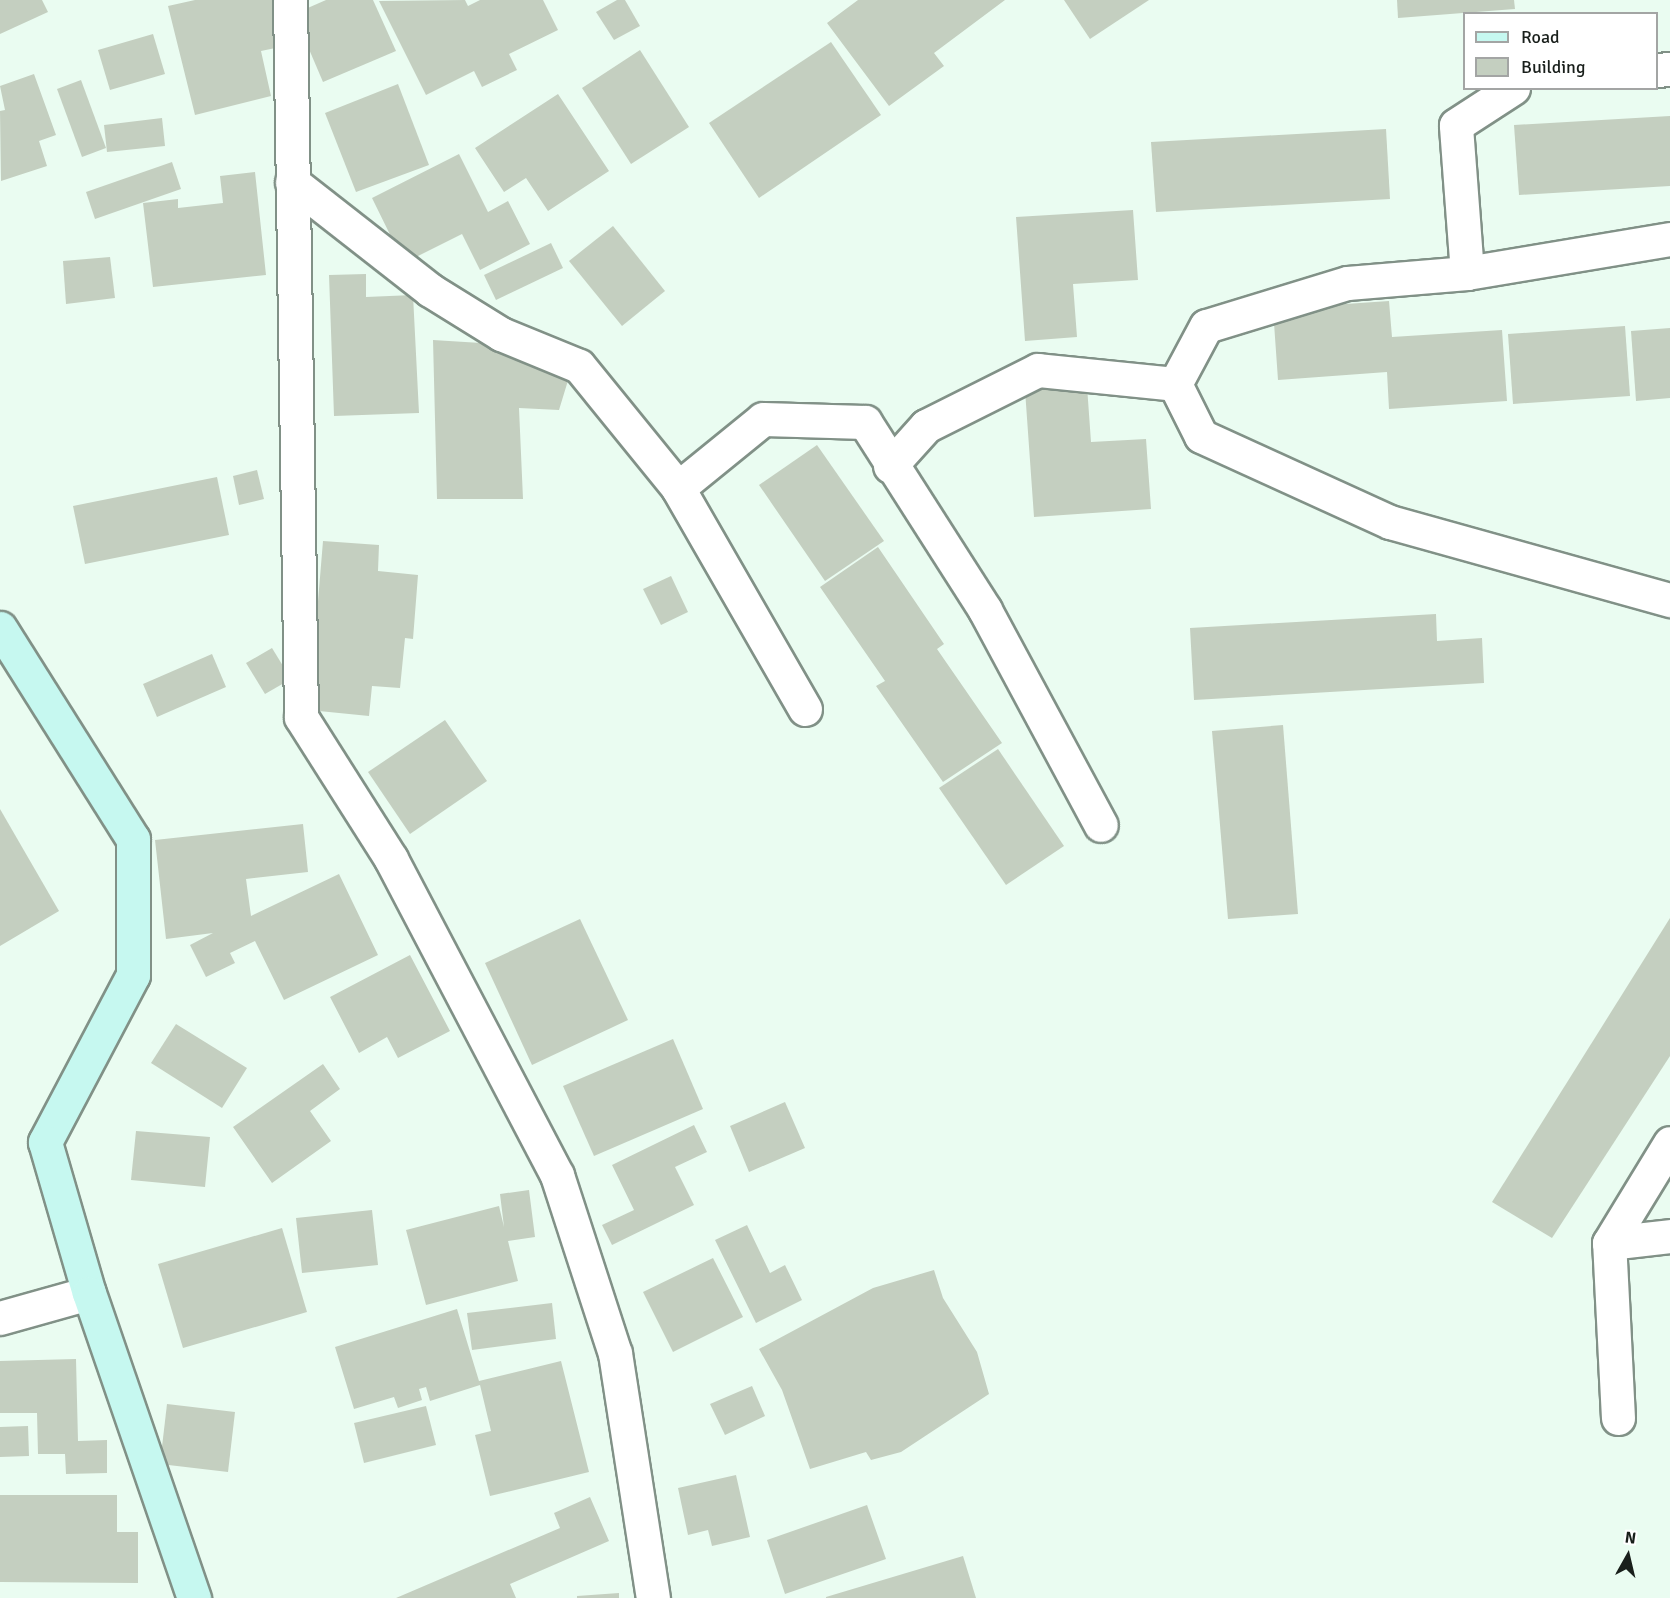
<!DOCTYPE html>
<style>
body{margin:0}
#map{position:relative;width:1670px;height:1598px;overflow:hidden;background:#eafcf1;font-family:Signika,sans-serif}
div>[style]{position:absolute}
.building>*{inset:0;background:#c4cfc0}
.roads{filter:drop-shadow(2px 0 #819187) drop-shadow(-2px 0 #819187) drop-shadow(0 2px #819187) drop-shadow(0 -2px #819187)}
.street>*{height:33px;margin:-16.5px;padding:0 16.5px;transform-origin:16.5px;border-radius:16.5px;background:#fff}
.secondary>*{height:33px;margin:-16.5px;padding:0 16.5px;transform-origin:16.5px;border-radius:16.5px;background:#c6f8f0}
span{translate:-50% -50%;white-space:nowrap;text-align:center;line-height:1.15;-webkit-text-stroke:4.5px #fff;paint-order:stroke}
.legend{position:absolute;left:1463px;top:12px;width:195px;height:78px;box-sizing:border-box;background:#fff;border:2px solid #a3a5a4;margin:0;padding:8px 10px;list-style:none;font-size:18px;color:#191f1b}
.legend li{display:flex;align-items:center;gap:12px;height:30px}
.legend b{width:30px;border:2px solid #a3a5a4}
.north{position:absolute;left:1598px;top:1526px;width:60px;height:60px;-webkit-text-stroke:4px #fff;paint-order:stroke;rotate:8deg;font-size:16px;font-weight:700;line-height:24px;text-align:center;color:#191f1b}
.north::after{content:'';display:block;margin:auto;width:21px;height:27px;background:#191f1b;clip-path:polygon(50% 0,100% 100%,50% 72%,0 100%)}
</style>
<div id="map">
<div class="building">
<i style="clip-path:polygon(0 0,42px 0,48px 12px,0 34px)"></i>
<i style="clip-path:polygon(195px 0,273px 0,285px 46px,261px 51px,271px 96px,195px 115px,168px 6px)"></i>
<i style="clip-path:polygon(326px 0,373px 0,396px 51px,323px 82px,294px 14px)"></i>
<i style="clip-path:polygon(465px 0,468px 6px,480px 0,543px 0,558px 30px,509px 54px,517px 70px,482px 87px,474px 71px,426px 95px,379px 1px)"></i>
<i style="clip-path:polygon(617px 0,625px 0,640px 26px,614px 40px,596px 12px)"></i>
<i style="clip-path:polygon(858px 0,1005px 0,934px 53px,944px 66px,889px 106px,827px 23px)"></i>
<i style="clip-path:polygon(1064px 0,1149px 0,1090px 39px)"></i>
<i style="clip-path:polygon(1397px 0,1514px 0,1515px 9px,1398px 18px)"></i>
<i style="clip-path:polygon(153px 34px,165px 74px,110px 90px,98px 50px)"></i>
<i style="clip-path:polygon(831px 42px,881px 115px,759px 198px,709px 123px)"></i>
<i style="clip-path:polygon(640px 50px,689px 127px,631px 164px,582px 88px)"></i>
<i style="clip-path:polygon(34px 74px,56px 135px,39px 141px,47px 166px,1px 181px,0 111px,5px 110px,0 86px)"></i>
<i style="clip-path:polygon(81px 80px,106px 148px,82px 157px,57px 89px)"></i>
<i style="clip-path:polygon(398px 84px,429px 165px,356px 192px,325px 113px)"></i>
<i style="clip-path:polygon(558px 94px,609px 171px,548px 211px,526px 178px,504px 192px,475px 148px)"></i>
<i style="clip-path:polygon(1670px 116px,1670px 186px,1519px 195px,1514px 125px)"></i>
<i style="clip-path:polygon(162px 118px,165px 146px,107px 152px,104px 125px)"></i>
<i style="clip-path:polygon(1386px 129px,1390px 199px,1156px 212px,1151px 142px)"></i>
<i style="clip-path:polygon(459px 154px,488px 212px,508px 201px,530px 244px,480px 270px,462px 234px,404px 263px,372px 198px)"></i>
<i style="clip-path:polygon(172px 162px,181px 189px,95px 219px,86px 192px)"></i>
<i style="clip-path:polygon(255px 172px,266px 275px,153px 287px,143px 203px,178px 199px,178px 208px,223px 203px,220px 176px)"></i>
<i style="clip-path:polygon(1133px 210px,1138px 280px,1073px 284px,1077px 337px,1025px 341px,1016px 217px)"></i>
<i style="clip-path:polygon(613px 226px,665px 291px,622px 326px,569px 261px)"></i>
<i style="clip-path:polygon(551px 243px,563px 268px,496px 300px,484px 275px)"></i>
<i style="clip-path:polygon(110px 257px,115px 298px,66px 304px,63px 261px)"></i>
<i style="clip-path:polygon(366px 274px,366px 297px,413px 295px,419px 413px,334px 416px,329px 275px)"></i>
<i style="clip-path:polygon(1389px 301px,1392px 337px,1502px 330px,1507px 401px,1389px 409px,1387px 372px,1278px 380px,1273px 309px)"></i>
<i style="clip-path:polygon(1625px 326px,1630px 396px,1513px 404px,1508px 334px)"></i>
<i style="clip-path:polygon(1670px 328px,1670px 398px,1636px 401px,1631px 331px)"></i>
<i style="clip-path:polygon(433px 340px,497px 344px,570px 374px,559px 410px,519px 408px,523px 499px,437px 499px)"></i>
<i style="clip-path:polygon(1087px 386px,1091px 442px,1146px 439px,1151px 509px,1034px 517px,1025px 390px)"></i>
<i style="clip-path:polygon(817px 445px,884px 541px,825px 581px,759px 485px)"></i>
<i style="clip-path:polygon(257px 470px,264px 499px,239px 505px,233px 476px)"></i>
<i style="clip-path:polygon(217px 477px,229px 535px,85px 564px,73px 506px)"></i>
<i style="clip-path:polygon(323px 541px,379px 545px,378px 571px,418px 575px,413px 639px,405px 638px,400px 688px,372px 686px,369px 716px,309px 710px)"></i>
<i style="clip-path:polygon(878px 547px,944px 644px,937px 649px,1002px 743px,943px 782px,876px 686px,885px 681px,820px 587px)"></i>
<i style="clip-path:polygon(671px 576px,688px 612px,661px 625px,643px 589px)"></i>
<i style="clip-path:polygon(1436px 614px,1437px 641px,1482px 638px,1484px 683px,1194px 700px,1190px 628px)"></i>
<i style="clip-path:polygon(272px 648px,291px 679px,265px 694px,246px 663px)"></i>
<i style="clip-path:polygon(212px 654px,226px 687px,157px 717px,143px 684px)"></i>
<i style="clip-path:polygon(445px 720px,487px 781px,410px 834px,368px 772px)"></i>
<i style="clip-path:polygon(1283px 725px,1298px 914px,1228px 919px,1212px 731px)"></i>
<i style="clip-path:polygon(998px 749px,1064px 846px,1006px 885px,939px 788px)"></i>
<i style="clip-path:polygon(0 809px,59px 911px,0 946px)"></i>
<i style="clip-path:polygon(303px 824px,308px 872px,246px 879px,251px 916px,339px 874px,378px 955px,284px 1000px,255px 941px,230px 953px,235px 963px,206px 977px,190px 945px,213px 933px,166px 939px,155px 840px)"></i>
<i style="clip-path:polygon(1670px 918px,1670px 1056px,1552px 1238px,1492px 1202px)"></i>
<i style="clip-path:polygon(580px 919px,628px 1020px,532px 1065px,485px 963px)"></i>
<i style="clip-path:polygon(410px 955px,450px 1031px,398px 1058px,387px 1037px,359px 1053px,330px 997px)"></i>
<i style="clip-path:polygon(176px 1024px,247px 1068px,222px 1108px,151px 1063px)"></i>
<i style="clip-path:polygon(673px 1039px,703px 1109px,594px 1156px,563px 1086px)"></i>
<i style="clip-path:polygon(323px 1064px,340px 1089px,310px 1111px,331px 1141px,272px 1183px,233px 1127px)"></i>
<i style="clip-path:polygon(785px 1102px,805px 1148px,749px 1172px,730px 1126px)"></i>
<i style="clip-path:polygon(694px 1125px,707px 1152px,675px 1167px,694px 1205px,612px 1245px,602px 1225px,634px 1210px,612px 1165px)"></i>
<i style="clip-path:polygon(136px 1131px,210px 1137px,205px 1187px,131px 1180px)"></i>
<i style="clip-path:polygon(529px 1190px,535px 1237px,508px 1241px,518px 1281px,426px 1305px,406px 1230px,499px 1206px,504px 1227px,500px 1194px)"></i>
<i style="clip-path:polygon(372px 1210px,378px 1265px,302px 1273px,296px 1218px)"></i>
<i style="clip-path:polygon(747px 1225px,770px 1273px,785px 1265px,802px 1300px,756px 1323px,715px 1240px)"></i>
<i style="clip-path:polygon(282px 1228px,307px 1312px,183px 1348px,158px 1264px)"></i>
<i style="clip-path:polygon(713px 1258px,743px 1317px,673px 1352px,643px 1292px)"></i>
<i style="clip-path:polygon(934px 1270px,943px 1298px,977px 1352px,989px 1394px,901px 1452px,871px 1460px,866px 1452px,810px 1469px,782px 1390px,759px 1349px,873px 1288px)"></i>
<i style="clip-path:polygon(552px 1303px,556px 1339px,472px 1350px,467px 1313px)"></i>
<i style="clip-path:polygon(457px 1309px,479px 1381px,561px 1361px,589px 1472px,490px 1496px,475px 1435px,491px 1431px,480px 1385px,430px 1401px,426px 1387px,419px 1389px,422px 1400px,398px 1408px,394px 1397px,354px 1409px,335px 1347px)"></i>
<i style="clip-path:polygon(76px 1359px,78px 1441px,107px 1440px,107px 1473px,66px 1474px,65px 1454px,38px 1454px,37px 1413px,0 1413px,0 1361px)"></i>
<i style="clip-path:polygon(752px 1386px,765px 1416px,725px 1435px,710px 1404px)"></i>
<i style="clip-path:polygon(167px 1404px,235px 1412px,228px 1472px,160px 1464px)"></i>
<i style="clip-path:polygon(426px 1406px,436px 1445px,364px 1463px,354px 1423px)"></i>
<i style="clip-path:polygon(28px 1426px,29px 1456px,0 1457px,0 1427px)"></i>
<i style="clip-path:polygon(736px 1475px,750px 1537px,712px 1546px,708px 1530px,688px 1535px,678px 1488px)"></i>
<i style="clip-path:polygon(0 1495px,117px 1495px,117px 1532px,138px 1532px,138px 1583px,0 1582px)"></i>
<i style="clip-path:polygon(590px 1497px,609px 1541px,510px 1584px,516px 1598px,396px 1598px,560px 1528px,554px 1513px)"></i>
<i style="clip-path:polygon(867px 1505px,886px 1559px,785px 1594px,767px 1540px)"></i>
<i style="clip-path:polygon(963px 1556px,976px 1598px,826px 1598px,826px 1597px)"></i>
<i style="clip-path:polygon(619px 1593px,619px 1598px,577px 1598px,577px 1596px)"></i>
</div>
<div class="roads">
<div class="street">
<i style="left:290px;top:0;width:717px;rotate:89.12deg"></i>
<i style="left:301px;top:717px;width:168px;rotate:57.6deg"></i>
<i style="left:391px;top:859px;width:357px;rotate:62.3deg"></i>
<i style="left:557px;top:1175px;width:187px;rotate:72deg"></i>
<i style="left:615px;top:1353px;width:248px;rotate:81.2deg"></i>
<i style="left:1656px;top:70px;width:14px;rotate:-4deg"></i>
<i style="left:292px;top:182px;width:175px;rotate:38deg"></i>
<i style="left:430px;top:290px;width:84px;rotate:31.8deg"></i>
<i style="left:501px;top:334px;width:84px;rotate:22.3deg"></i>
<i style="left:579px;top:366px;width:157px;rotate:50.9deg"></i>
<i style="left:1670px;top:239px;width:206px;rotate:170.5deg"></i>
<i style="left:1467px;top:273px;width:120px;rotate:175.2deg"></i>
<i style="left:1347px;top:283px;width:147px;rotate:163deg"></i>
<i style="left:1206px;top:326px;width:66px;rotate:118.1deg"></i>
<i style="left:1175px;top:384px;width:58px;rotate:63.4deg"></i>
<i style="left:1201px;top:436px;width:208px;rotate:24.5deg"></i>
<i style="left:1390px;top:522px;width:291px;rotate:15.6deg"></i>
<i style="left:1467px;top:273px;width:148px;rotate:-94.3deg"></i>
<i style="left:1456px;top:125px;width:68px;rotate:-33deg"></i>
<i style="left:890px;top:466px;width:54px;rotate:-48deg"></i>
<i style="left:926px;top:426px;width:125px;rotate:-26.6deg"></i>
<i style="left:1038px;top:370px;width:138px;rotate:5.8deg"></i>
<i style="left:805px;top:709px;width:255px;rotate:-119.9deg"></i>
<i style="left:678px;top:488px;width:109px;rotate:-39.1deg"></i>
<i style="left:763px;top:419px;width:102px;rotate:1.7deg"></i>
<i style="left:865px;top:422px;width:223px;rotate:57.4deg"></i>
<i style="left:985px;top:610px;width:244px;rotate:61.7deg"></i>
<i style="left:1609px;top:1243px;width:61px;rotate:-6.5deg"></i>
<i style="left:0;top:1318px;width:92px;rotate:-15.7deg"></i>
<i style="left:1618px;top:1418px;width:175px;rotate:-92.9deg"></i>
<i style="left:1609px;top:1243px;width:117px;rotate:-58.6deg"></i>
</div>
<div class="secondary">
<i style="left:0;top:628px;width:249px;rotate:57.8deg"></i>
<i style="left:133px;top:839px;width:136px;rotate:90deg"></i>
<i style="left:133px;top:975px;width:189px;rotate:117.8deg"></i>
<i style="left:45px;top:1142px;width:157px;rotate:73.8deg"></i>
<i style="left:89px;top:1293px;width:323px;rotate:71deg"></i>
</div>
</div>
<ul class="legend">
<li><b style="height:8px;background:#c6f8f0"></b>Road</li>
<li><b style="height:16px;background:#c4cfc0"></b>Building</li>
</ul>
<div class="north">N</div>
</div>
